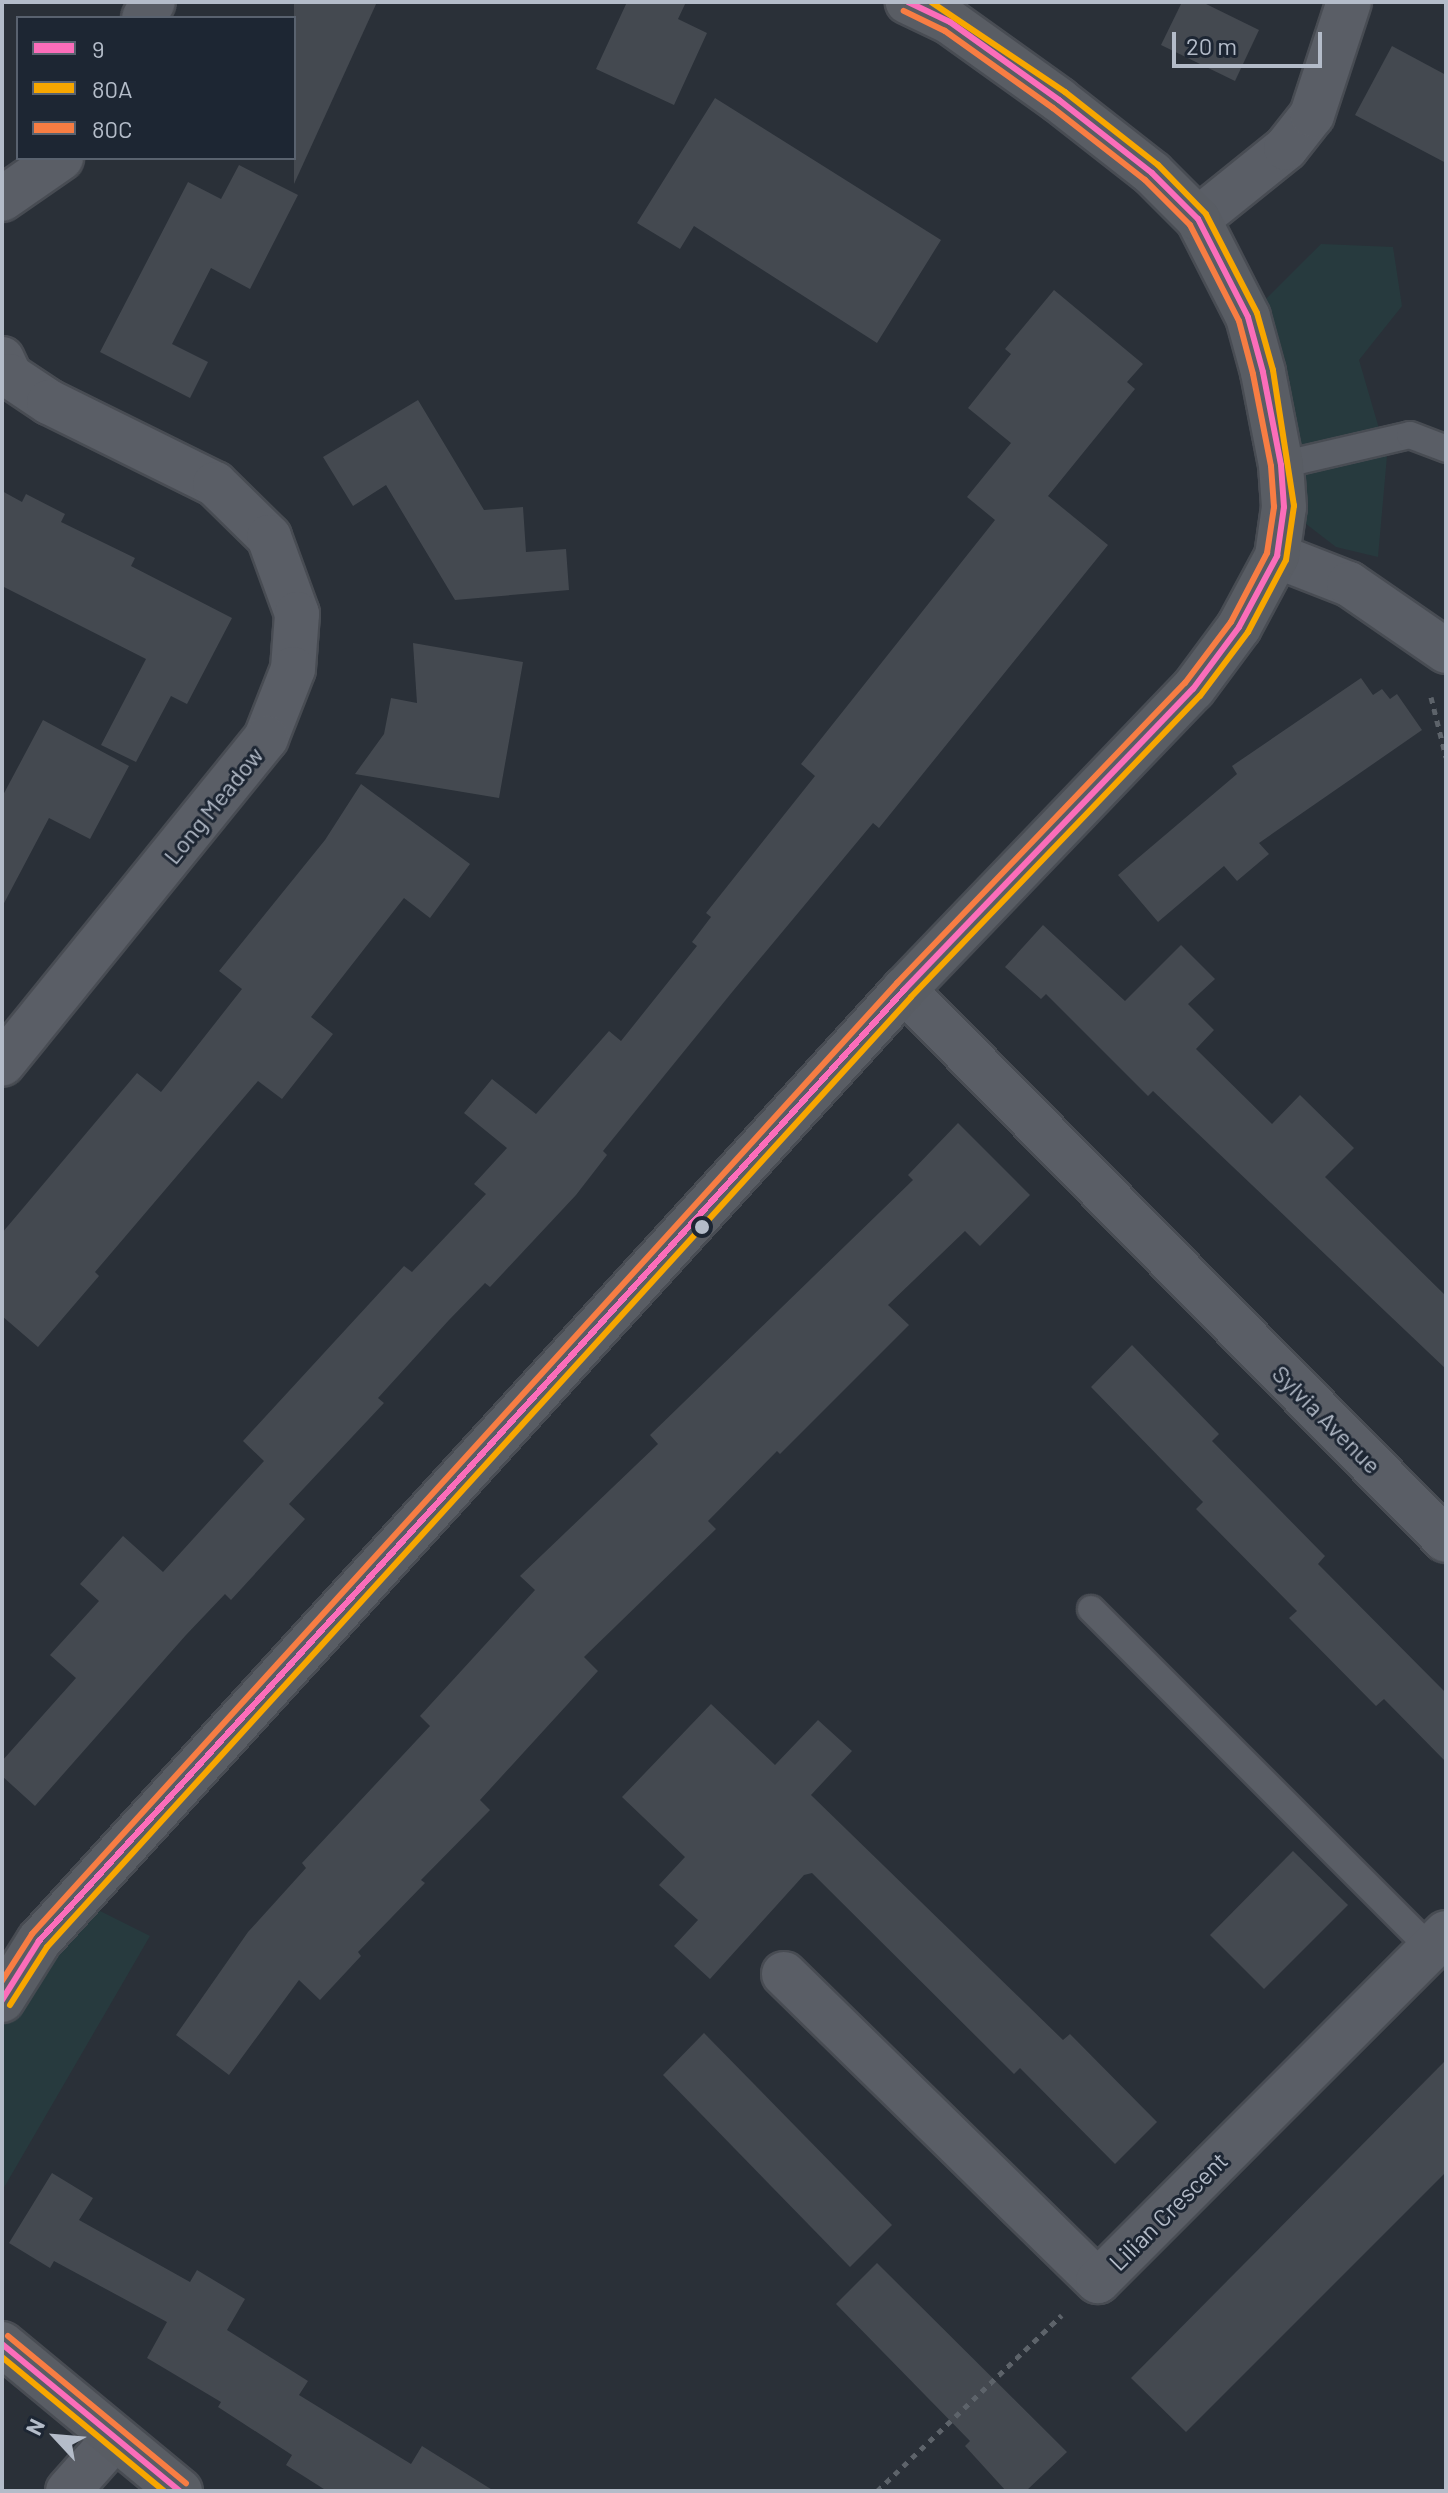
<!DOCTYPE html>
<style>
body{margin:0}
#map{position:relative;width:1448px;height:2493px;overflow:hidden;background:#2a3038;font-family:Barlow,sans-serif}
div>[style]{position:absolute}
.green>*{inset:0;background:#273a3e}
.building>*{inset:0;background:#444950}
.path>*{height:5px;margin-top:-2.5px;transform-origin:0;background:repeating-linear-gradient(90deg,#5d636a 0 6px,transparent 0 12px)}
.roads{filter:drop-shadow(2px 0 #484c53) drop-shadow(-2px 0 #484c53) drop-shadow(0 2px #484c53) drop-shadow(0 -2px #484c53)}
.lane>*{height:26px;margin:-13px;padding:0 13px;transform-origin:13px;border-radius:13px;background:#5a5e66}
.street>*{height:44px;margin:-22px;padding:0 22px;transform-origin:22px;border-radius:22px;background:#5a5e66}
.secondary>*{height:44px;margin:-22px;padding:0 22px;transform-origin:22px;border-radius:22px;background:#595d64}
.bus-1>*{height:6px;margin:-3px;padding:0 3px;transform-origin:3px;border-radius:3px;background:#fb6dba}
.bus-2>*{height:6px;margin:-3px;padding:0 3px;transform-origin:3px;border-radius:3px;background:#f7a600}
.bus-3>*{height:6px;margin:-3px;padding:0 3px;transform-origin:3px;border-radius:3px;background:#f77d43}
.dots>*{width:22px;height:22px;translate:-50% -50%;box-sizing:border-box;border:4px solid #1d2633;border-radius:50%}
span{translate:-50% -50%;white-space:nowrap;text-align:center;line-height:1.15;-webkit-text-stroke:6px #1d2633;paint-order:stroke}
.street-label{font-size:24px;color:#b4bcc9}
.frame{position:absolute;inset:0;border:4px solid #b4bcc9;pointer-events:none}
.legend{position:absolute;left:16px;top:16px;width:280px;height:144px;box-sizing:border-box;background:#1d2633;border:2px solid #59626f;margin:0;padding:10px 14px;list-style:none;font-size:24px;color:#b4bcc9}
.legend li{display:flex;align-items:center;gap:16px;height:40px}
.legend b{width:40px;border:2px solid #59626f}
.north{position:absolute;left:16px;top:2397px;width:80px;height:80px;-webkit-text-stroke:6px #1d2633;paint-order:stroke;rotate:296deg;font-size:22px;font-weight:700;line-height:32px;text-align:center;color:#b4bcc9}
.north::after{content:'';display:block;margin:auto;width:28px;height:36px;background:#b4bcc9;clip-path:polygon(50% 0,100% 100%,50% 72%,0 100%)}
.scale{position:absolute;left:1172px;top:32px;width:150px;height:36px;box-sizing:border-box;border:4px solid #b4bcc9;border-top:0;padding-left:10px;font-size:24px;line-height:28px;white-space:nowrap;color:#b4bcc9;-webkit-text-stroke:6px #1d2633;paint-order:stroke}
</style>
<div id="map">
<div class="green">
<i style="clip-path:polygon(1321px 244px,1393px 247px,1402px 306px,1359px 360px,1387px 456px,1378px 557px,1336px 547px,1284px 507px,1248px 317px)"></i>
<i style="clip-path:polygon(78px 1900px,150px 1936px,2px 2191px,2px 2000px)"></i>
</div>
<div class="building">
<i style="clip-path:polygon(294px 2px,377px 2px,294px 184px)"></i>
<i style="clip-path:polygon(627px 2px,686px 2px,678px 19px,707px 33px,674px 105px,596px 69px)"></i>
<i style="clip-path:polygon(1182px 2px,1202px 2px,1259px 30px,1235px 81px,1161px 45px)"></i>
<i style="clip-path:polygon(1392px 46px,1446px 75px,1446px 163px,1355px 115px)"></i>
<i style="clip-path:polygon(715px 98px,941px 240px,877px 343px,694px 226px,680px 249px,637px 223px)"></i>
<i style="clip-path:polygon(239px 165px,298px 195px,250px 289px,211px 268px,172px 344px,208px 362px,190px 398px,100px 352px,188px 182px,221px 199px)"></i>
<i style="clip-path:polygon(1054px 290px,1143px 364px,1127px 382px,1135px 389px,1048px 496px,1108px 545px,879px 828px,873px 823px,733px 991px,603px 1151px,607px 1155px,576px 1195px,490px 1287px,485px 1283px,449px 1320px,378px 1398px,384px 1403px,289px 1504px,305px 1519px,231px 1600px,225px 1594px,186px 1635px,35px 1806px,2px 1776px,2px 1761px,76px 1678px,50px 1655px,99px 1601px,80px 1584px,123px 1536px,163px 1572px,264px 1461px,243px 1441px,404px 1266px,412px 1272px,486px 1194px,474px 1184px,507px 1148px,464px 1113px,492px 1079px,536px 1114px,609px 1031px,621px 1041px,697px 946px,692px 942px,711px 917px,706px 913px,815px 776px,801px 764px,995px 520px,967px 497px,1011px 443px,968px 408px,1011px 354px,1005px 349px)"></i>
<i style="clip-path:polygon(418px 400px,484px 510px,523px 507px,526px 552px,566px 549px,569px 590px,455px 600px,386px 485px,353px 506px,323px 457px)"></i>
<i style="clip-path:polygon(2px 491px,22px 502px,26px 494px,65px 514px,61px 522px,135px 558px,131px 566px,232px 618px,187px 704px,171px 696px,136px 762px,101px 745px,146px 659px,2px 586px)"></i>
<i style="clip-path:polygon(413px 643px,523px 662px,499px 798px,355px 774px,384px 734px,391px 698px,417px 703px)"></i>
<i style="clip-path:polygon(1361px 678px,1373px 695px,1382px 689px,1390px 699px,1397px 694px,1422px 730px,1259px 843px,1269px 854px,1237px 881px,1224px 866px,1158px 922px,1118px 875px,1237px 774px,1232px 766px)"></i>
<i style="clip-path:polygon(43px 720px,129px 766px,90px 839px,49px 818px,2px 907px,2px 797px)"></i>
<i style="clip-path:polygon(361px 784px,470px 864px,430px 918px,404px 898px,311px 1017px,333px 1034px,282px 1099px,258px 1081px,95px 1272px,99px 1276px,38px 1347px,2px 1316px,2px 1233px,137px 1073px,161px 1092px,242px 989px,219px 971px,325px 840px)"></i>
<i style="clip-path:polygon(1043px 925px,1125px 1001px,1181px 945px,1215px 979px,1188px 1004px,1214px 1030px,1196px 1049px,1272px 1124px,1300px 1095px,1354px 1148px,1325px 1177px,1446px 1296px,1446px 1369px,1153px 1091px,1148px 1096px,1046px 994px,1041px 999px,1005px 967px)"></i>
<i style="clip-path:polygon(958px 1123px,1030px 1195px,980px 1246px,965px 1231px,888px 1305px,909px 1325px,780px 1454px,777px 1451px,708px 1521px,716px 1529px,584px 1657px,598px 1671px,480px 1800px,490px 1810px,421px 1880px,425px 1883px,358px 1952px,361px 1956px,320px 2000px,299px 1980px,229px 2075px,176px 2035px,248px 1932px,306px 1868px,302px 1863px,430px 1726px,420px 1716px,535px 1590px,520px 1576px,658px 1444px,650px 1435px,913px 1180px,908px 1175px)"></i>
<i style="clip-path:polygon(1132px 1345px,1219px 1434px,1212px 1441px,1325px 1556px,1318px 1564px,1446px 1693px,1446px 1762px,1384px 1699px,1376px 1706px,1289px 1618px,1297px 1611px,1196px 1509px,1203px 1502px,1091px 1387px)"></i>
<i style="clip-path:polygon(711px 1704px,775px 1765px,818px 1720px,852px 1751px,811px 1795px,1063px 2040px,1070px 2034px,1157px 2122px,1115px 2164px,1020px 2068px,1014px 2074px,812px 1873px,804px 1875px,710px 1979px,674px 1946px,698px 1920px,659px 1885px,685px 1857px,622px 1797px)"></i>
<i style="clip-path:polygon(1293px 1851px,1348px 1905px,1264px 1989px,1210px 1935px)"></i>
<i style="clip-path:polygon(704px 2033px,892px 2225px,850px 2267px,663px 2075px)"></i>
<i style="clip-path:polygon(1446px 2060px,1446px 2172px,1186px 2432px,1131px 2378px)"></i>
<i style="clip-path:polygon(52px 2173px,93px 2198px,79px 2220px,190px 2282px,197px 2270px,245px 2299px,227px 2330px,308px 2381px,299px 2395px,411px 2464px,422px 2446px,494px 2491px,327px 2491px,286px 2465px,292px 2455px,218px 2407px,221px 2402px,147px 2358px,167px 2322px,54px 2261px,50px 2268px,9px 2243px)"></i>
<i style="clip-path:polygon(877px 2263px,1067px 2452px,1026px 2491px,1006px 2491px,965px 2446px,970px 2441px,836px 2304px)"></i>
</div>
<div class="path">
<i style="left:1431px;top:697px;width:62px;rotate:76deg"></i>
<i style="left:877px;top:2491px;width:255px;rotate:-43.6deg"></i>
</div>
<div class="roads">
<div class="lane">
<i style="left:1281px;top:465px;width:132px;rotate:-13.1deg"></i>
<i style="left:1410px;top:435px;width:39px;rotate:21deg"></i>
<i style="left:1091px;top:1609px;width:481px;rotate:45deg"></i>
</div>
<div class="street">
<i style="left:144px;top:18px;width:18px;rotate:-61deg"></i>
<i style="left:2px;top:199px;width:72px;rotate:-34.8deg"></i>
<i style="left:1198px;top:219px;width:113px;rotate:-38.9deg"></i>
<i style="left:1286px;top:148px;width:42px;rotate:-51.8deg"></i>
<i style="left:1312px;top:115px;width:119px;rotate:-71.9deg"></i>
<i style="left:2px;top:359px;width:19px;rotate:65deg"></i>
<i style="left:10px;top:376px;width:47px;rotate:33.7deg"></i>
<i style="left:49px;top:402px;width:185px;rotate:26.3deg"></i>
<i style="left:215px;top:484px;width:76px;rotate:44.5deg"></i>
<i style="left:269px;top:537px;width:82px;rotate:70deg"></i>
<i style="left:297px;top:614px;width:55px;rotate:94.2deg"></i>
<i style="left:293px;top:669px;width:74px;rotate:111.4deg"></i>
<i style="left:266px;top:738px;width:419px;rotate:129deg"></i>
<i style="left:1277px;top:556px;width:77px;rotate:21.3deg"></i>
<i style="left:1349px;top:584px;width:118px;rotate:34.6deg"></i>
<i style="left:904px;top:990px;width:772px;rotate:45.42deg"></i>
<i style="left:784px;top:1974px;width:439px;rotate:44.4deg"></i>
<i style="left:1098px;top:2281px;width:492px;rotate:-45deg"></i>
<i style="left:68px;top:2491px;width:69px;rotate:-48.5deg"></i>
</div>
<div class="secondary">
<i style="left:2px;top:2000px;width:70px;rotate:-57.9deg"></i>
<i style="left:39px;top:1941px;width:1286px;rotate:-47.71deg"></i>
<i style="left:904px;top:990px;width:417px;rotate:-46.2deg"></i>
<i style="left:1193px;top:689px;width:77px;rotate:-53.4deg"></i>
<i style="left:1239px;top:627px;width:81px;rotate:-61.8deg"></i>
<i style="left:1277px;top:556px;width:49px;rotate:-81.9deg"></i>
<i style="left:1284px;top:507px;width:42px;rotate:-94.1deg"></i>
<i style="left:1281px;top:465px;width:95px;rotate:-101deg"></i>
<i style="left:1263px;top:372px;width:57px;rotate:-105.3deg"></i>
<i style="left:1248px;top:317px;width:110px;rotate:-117deg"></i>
<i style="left:1198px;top:219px;width:65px;rotate:-135deg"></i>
<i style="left:1152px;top:173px;width:118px;rotate:-141.9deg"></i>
<i style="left:1059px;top:100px;width:134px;rotate:-144.4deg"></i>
<i style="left:950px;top:22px;width:47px;rotate:-154.5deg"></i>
<i style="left:2px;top:2344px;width:231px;rotate:39.6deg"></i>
</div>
</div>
<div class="bus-1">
<i style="left:2px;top:2000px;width:70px;rotate:-57.9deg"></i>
<i style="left:39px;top:1941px;width:1286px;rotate:-47.71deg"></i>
<i style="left:904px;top:990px;width:417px;rotate:-46.2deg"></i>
<i style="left:1193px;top:689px;width:77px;rotate:-53.4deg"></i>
<i style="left:1239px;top:627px;width:81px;rotate:-61.8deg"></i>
<i style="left:1277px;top:556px;width:49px;rotate:-81.9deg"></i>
<i style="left:1284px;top:507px;width:42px;rotate:-94.1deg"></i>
<i style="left:1281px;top:465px;width:95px;rotate:-101deg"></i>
<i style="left:1263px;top:372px;width:57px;rotate:-105.3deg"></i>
<i style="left:1248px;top:317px;width:110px;rotate:-117deg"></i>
<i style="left:1198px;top:219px;width:65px;rotate:-135deg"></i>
<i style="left:1152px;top:173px;width:118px;rotate:-141.9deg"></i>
<i style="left:1059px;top:100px;width:134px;rotate:-144.4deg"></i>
<i style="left:950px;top:22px;width:47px;rotate:-154.5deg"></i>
<i style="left:2px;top:2344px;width:231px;rotate:39.6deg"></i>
</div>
<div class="bus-2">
<i style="left:10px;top:2005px;width:69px;rotate:-57.5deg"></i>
<i style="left:47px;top:1947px;width:1284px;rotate:-47.71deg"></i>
<i style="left:911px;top:997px;width:417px;rotate:-46.2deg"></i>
<i style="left:1200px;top:696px;width:80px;rotate:-53.1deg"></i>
<i style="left:1248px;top:632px;width:81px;rotate:-62.2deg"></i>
<i style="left:1286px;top:560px;width:55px;rotate:-81.6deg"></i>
<i style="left:1294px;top:506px;width:138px;rotate:-98.8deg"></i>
<i style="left:1273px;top:370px;width:59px;rotate:-105.7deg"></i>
<i style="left:1257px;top:313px;width:111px;rotate:-117.3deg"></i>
<i style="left:1206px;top:214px;width:69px;rotate:-134.4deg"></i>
<i style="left:1158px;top:165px;width:118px;rotate:-141.9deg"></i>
<i style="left:1065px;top:92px;width:161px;rotate:-146.1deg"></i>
<i style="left:2px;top:2357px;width:210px;rotate:39.6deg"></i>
</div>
<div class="bus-3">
<i style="left:2px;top:1981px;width:56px;rotate:-57.4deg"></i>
<i style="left:32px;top:1934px;width:1286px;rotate:-47.71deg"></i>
<i style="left:897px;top:983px;width:416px;rotate:-46.2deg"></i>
<i style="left:1185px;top:683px;width:76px;rotate:-53deg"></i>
<i style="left:1231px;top:622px;width:78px;rotate:-62.4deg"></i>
<i style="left:1267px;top:553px;width:47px;rotate:-81.3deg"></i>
<i style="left:1274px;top:507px;width:41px;rotate:-94.2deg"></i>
<i style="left:1271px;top:466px;width:94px;rotate:-101.1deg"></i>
<i style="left:1253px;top:374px;width:55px;rotate:-104.8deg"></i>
<i style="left:1239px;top:321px;width:108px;rotate:-117deg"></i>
<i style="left:1190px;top:225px;width:64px;rotate:-135deg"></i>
<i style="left:1145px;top:180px;width:117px;rotate:-142deg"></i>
<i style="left:1053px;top:108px;width:133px;rotate:-144.5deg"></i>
<i style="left:945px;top:31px;width:46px;rotate:-154deg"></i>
<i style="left:8px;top:2336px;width:231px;rotate:39.6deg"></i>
</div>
<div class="dots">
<i style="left:702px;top:1227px;background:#b4bcc9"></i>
</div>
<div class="street-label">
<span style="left:213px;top:805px;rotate:-51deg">Long Meadow</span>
<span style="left:1327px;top:1419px;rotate:45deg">Sylvia Avenue</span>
<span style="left:1168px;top:2211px;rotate:-45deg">Lilian Crescent</span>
</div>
<div class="frame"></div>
<ul class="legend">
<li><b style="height:10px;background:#fb6dba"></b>9</li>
<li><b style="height:10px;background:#f7a600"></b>80A</li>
<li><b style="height:10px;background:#f77d43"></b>80C</li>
</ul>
<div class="north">N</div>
<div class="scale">20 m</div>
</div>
